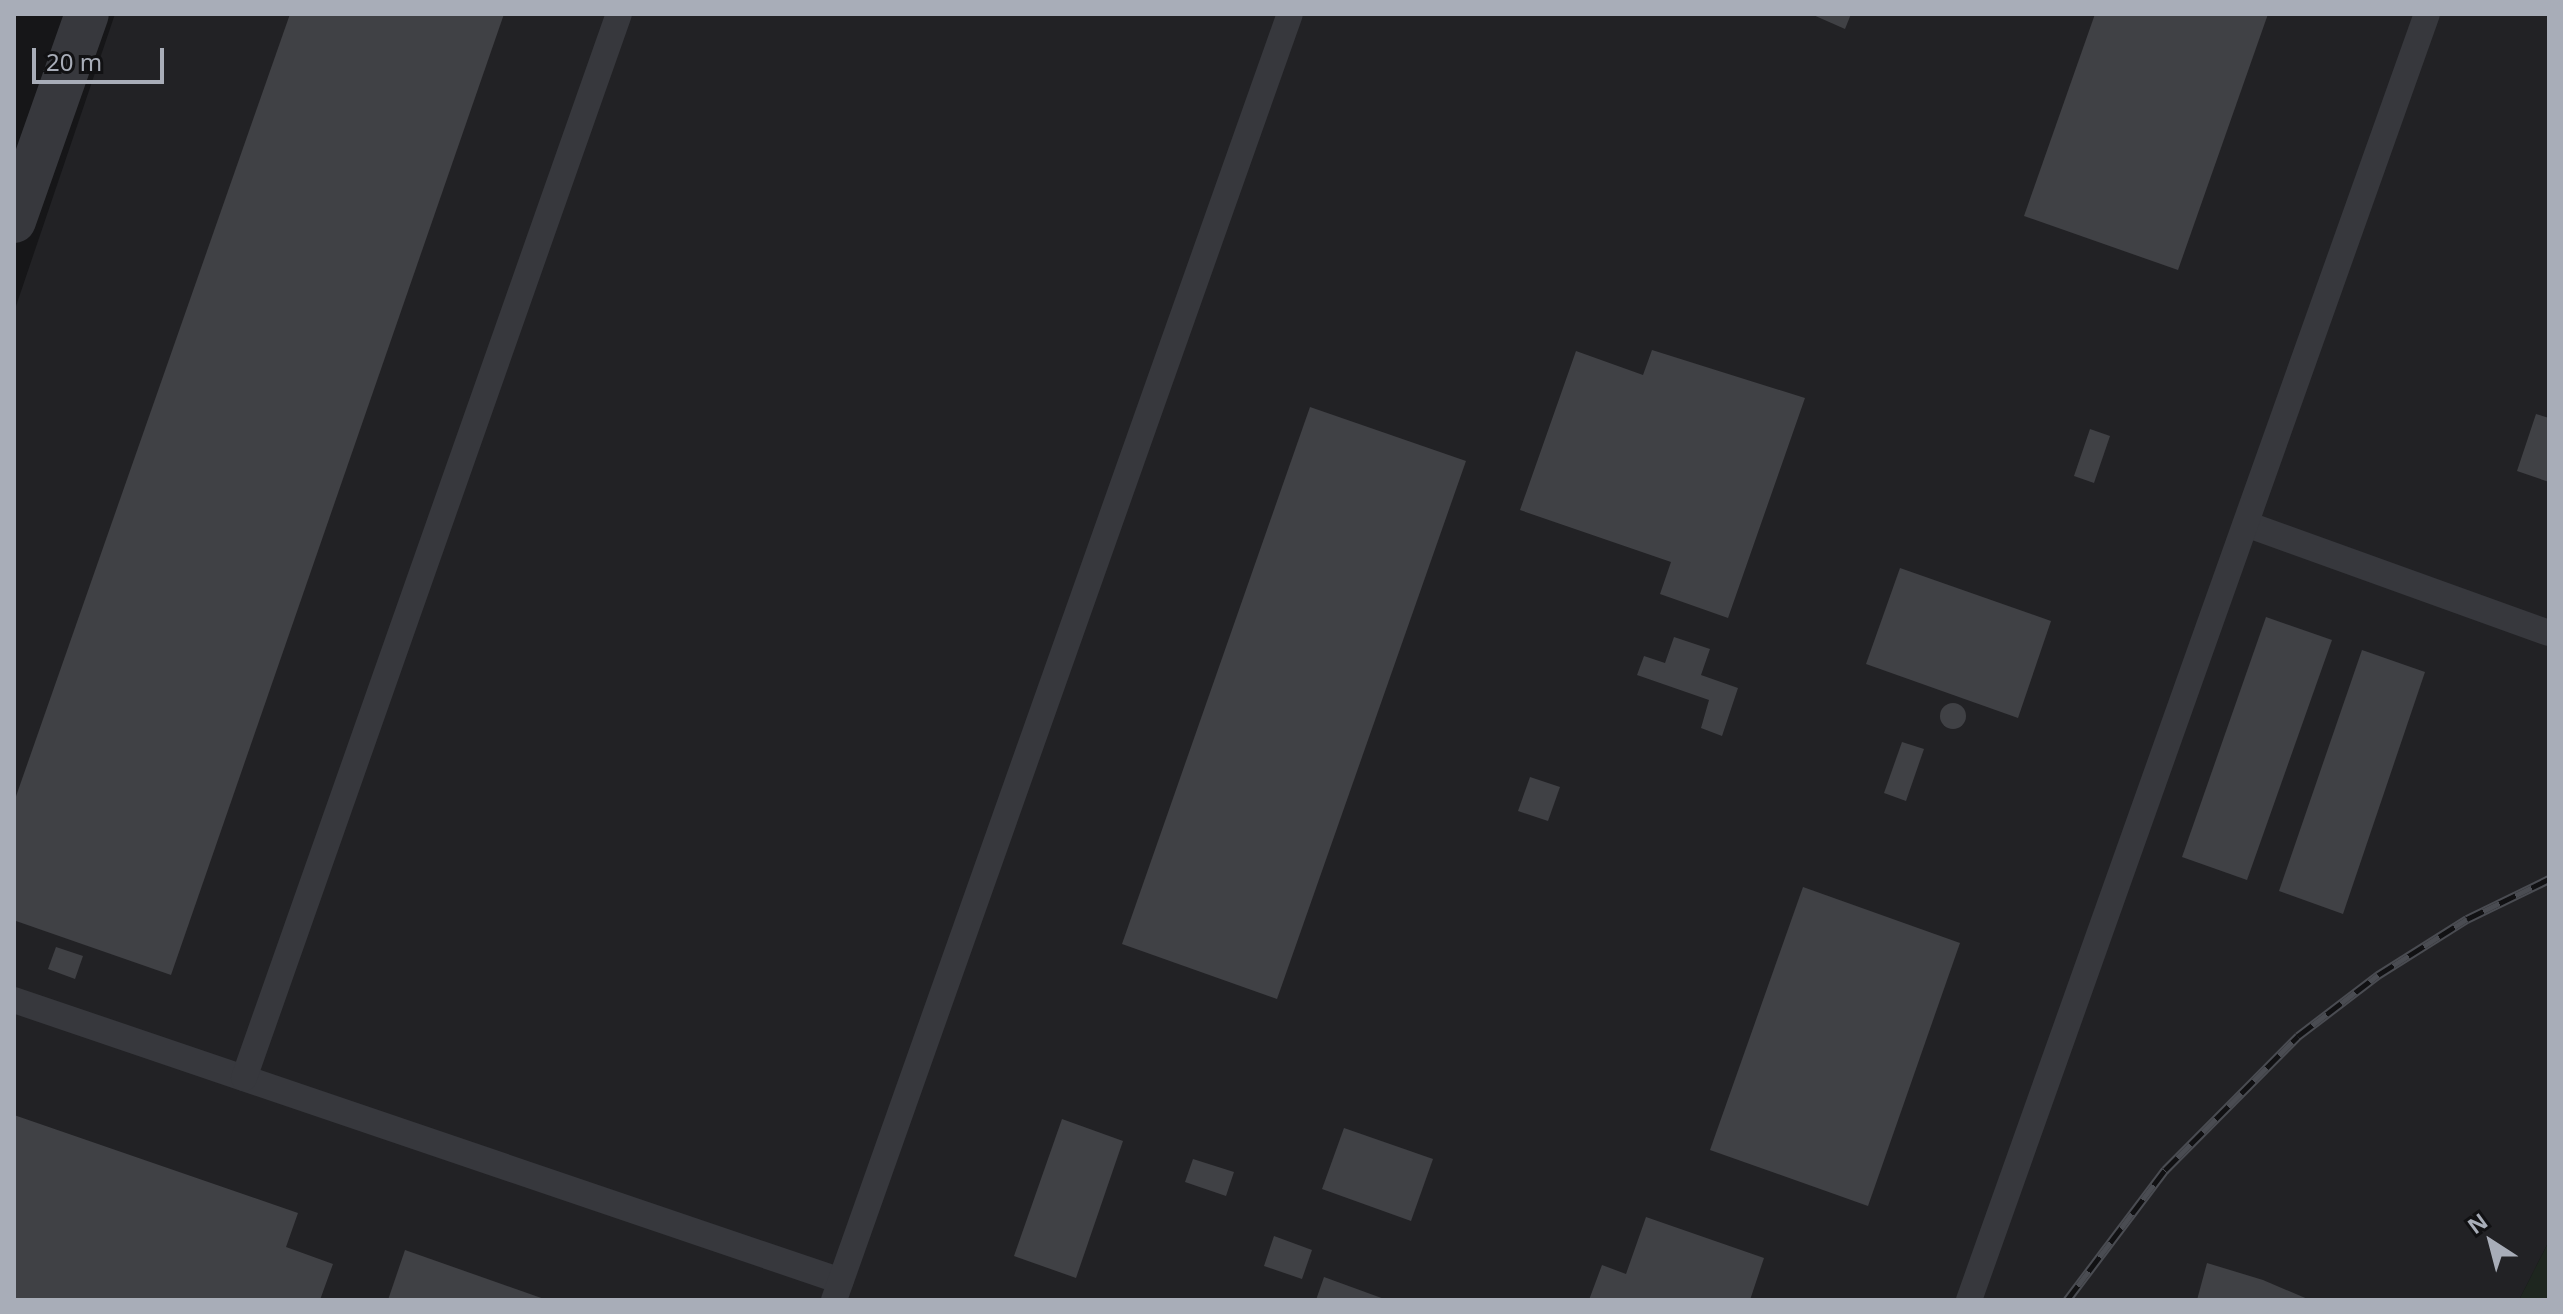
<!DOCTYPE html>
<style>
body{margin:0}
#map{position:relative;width:2563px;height:1314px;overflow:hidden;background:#161618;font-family:"Noto Sans",sans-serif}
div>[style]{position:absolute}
.built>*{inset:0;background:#222225}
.green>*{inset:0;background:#1e261f}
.building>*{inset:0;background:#404145}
.round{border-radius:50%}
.lane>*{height:26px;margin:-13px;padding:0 13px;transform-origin:13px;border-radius:13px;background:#37383d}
.street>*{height:44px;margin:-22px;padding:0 22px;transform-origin:22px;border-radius:22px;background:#37383d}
.rail>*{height:9px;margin-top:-4.5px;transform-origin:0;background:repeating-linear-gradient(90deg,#111113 0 18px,#4a4c52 0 36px);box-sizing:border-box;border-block:2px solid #4a4c52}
span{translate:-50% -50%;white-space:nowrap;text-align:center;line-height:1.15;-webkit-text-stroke:8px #111113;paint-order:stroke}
.frame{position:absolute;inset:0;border:16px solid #a8adb8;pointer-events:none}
.north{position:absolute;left:2451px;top:1202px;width:80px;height:80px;-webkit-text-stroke:6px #111113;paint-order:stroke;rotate:324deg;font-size:22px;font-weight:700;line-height:32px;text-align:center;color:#a8adb8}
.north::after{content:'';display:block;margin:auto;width:28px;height:36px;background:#a8adb8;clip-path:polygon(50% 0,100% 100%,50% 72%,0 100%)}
.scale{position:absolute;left:32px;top:48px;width:132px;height:36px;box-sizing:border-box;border:4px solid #a8adb8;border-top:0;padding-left:10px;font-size:24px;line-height:28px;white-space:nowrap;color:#a8adb8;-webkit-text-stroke:6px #111113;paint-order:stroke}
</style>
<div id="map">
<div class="built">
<i style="clip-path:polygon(115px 14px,2549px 14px,2549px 1241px,2519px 1300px,14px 1300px,14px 312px)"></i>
</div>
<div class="green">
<i style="clip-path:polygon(2549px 1241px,2549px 1300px,2519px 1300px)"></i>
</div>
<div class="building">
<i style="clip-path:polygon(290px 14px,504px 14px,171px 975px,16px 921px,14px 802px)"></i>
<i style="clip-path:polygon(1811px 14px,1851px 14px,1845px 29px)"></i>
<i style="clip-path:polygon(2095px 14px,2268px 14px,2178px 270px,2024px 216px)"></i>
<i style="clip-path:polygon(1652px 350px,1805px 398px,1728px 618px,1660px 594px,1671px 562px,1520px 510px,1576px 351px,1643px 375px)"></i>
<i style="clip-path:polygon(1310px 407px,1466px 461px,1277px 999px,1122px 944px)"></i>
<i style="clip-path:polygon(2536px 414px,2549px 418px,2549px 482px,2517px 471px)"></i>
<i style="clip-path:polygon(2090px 429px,2110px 436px,2094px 483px,2074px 476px)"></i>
<i style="clip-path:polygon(1900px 568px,2051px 621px,2018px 718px,1866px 664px)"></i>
<i style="clip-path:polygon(2266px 617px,2332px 640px,2247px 880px,2182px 857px)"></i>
<i style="clip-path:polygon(1674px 637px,1710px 649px,1701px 675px,1738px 688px,1722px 736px,1701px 728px,1709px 700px,1637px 675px,1644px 656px,1665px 663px)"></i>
<i style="clip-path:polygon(2362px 650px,2425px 672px,2343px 914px,2279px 891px)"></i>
<i class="round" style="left:1940px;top:703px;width:26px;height:26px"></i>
<i style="clip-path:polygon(1902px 742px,1924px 749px,1906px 801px,1884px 793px)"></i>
<i style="clip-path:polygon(1530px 777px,1560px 787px,1548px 821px,1518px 811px)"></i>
<i style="clip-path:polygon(1803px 887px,1960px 943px,1868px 1206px,1710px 1150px)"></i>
<i style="clip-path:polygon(56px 947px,83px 956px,75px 979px,48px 969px)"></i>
<i style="clip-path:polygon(14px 1115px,298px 1213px,286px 1247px,333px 1264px,320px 1300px,14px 1300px)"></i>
<i style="clip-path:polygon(1062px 1119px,1123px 1141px,1076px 1278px,1014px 1256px)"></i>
<i style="clip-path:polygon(1344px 1128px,1433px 1159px,1411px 1221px,1322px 1189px)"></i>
<i style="clip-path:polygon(1193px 1159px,1234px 1172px,1226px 1196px,1185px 1182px)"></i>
<i style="clip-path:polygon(1646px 1217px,1764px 1258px,1750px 1300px,1589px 1300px,1602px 1265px,1626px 1274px)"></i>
<i style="clip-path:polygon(1274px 1236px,1312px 1250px,1302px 1279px,1264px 1266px)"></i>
<i style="clip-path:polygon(405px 1250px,547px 1300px,388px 1300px)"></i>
<i style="clip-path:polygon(2207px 1263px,2263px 1280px,2310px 1300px,2197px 1300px)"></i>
<i style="clip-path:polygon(1324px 1277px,1387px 1300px,1316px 1300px)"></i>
</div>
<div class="lane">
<i style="left:2246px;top:524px;width:322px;rotate:19.8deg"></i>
<i style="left:14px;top:1000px;width:873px;rotate:18.77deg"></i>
<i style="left:244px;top:1078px;width:1128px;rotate:-70.59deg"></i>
<i style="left:834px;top:1300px;width:1364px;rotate:-70.48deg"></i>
<i style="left:1969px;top:1300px;width:1365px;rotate:-70.4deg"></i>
</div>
<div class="street">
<i style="left:14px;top:221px;width:219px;rotate:-70.6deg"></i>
</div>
<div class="rail">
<i style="left:2067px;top:1300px;width:163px;rotate:-53deg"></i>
<i style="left:2165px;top:1170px;width:189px;rotate:-45.2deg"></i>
<i style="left:2298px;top:1036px;width:101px;rotate:-37.3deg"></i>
<i style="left:2378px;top:975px;width:105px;rotate:-32.2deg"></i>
<i style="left:2467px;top:919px;width:91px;rotate:-26deg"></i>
</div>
<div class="frame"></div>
<div class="north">N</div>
<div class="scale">20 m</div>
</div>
